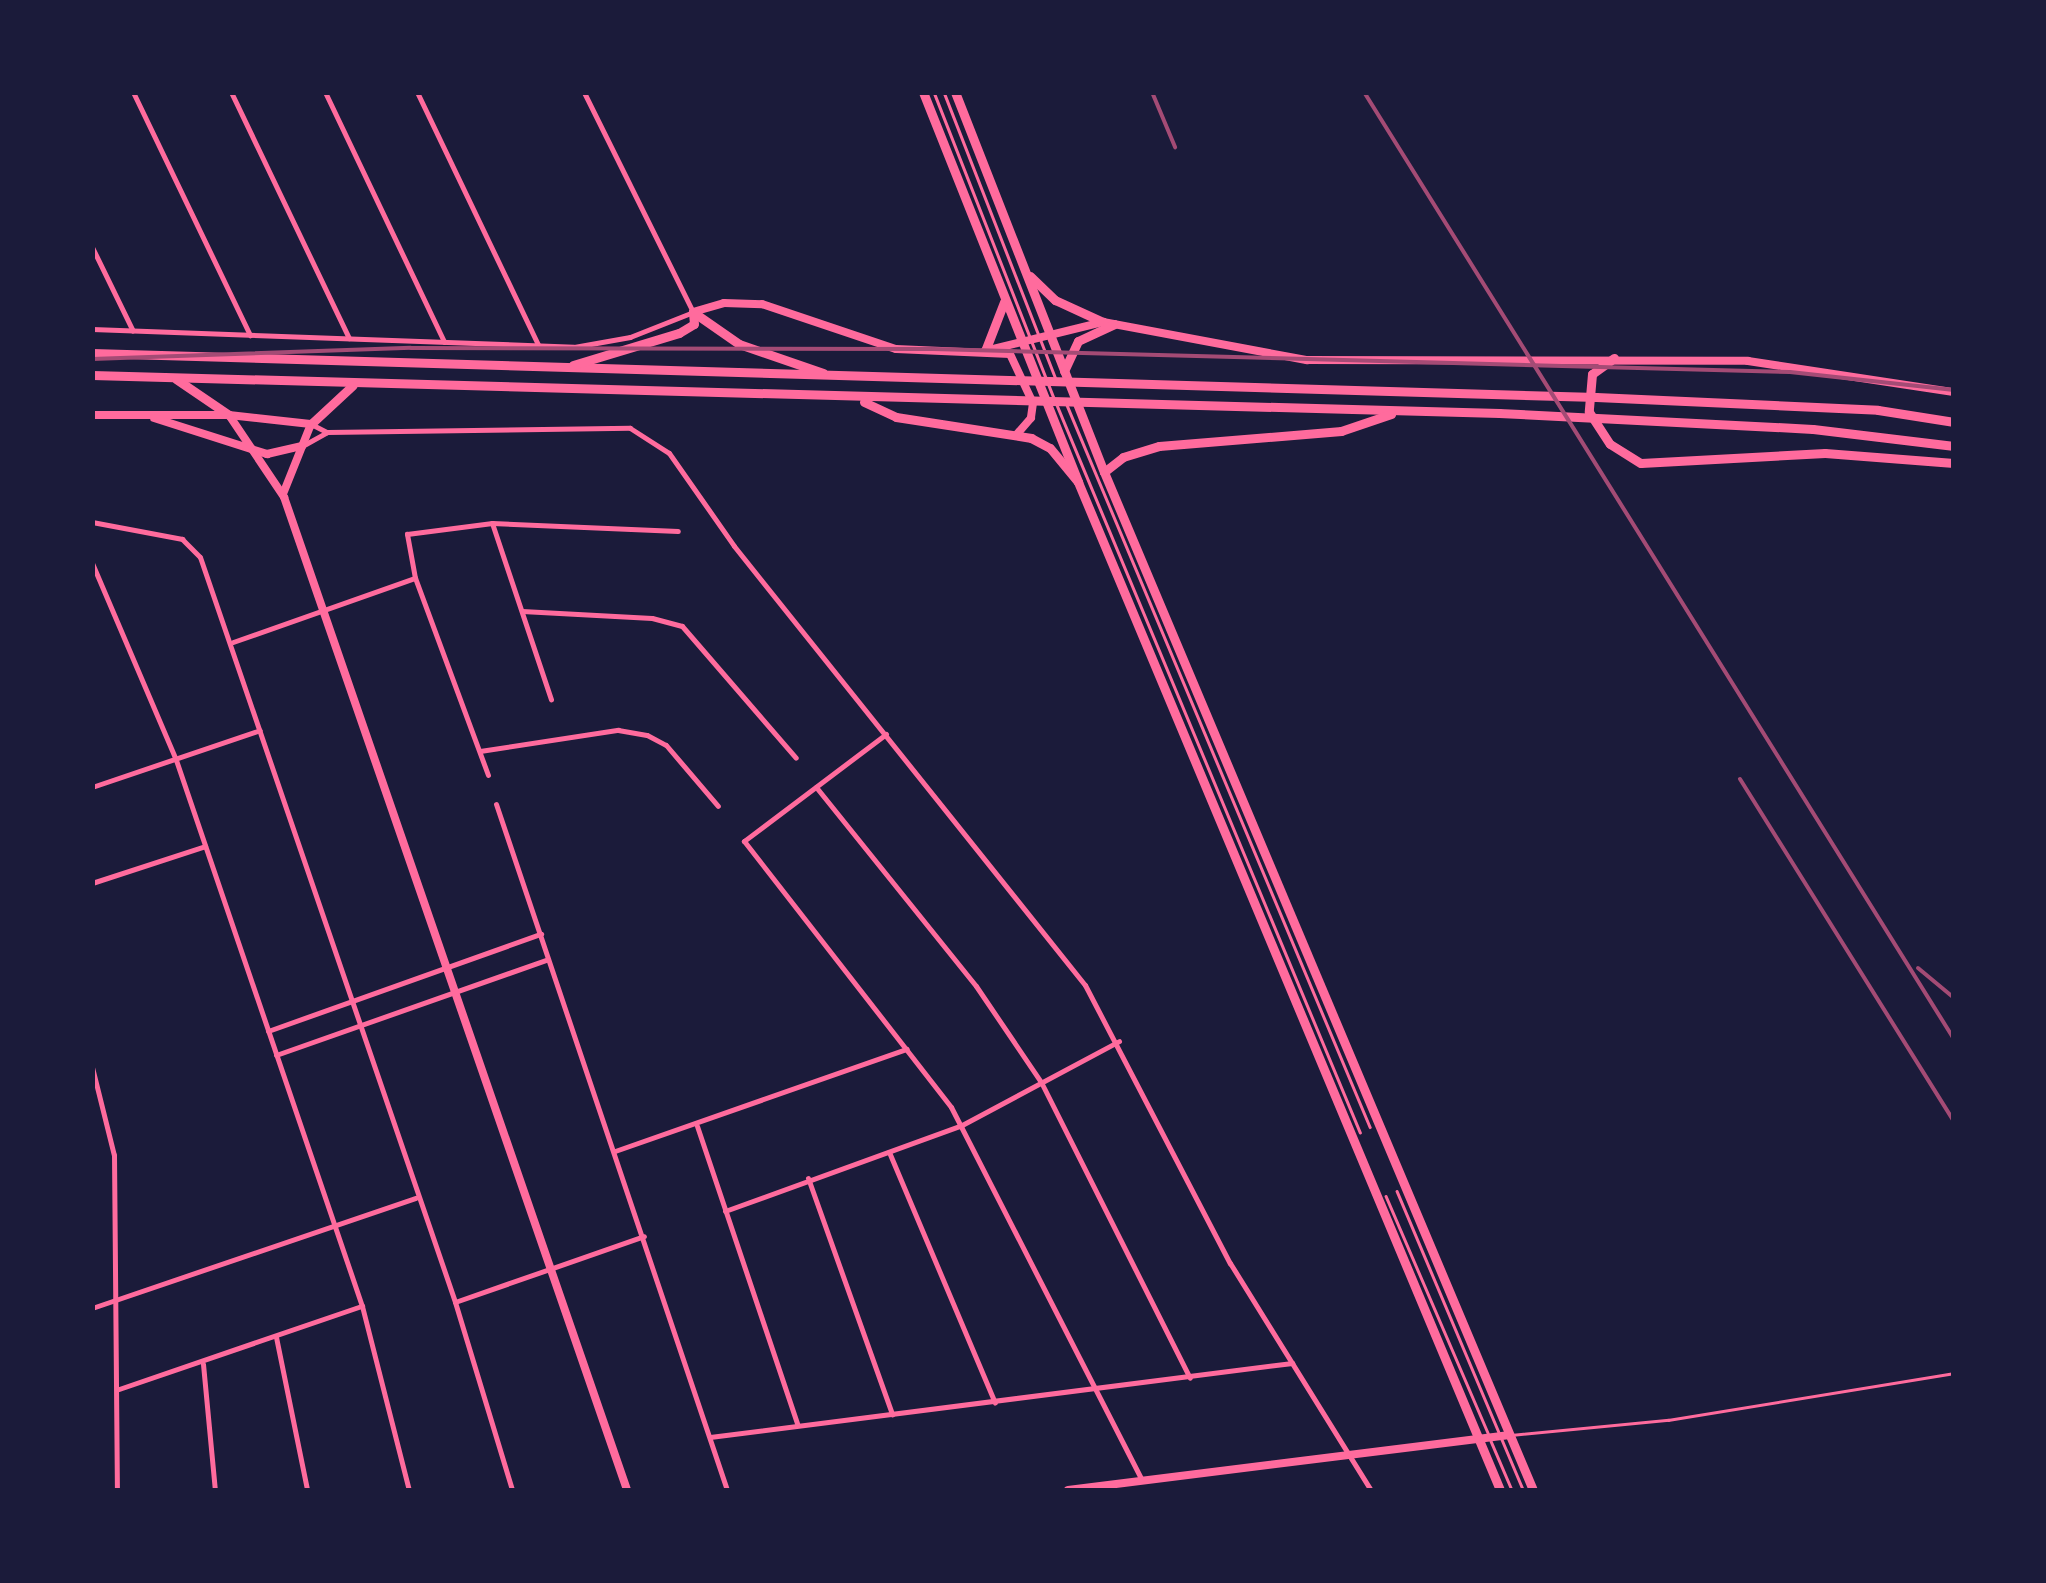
<!DOCTYPE html>
<style>
body{margin:0}
#map{position:relative;width:2046px;height:1583px;overflow:hidden;background:#1b1b3a;font-family:"Source Sans 3",sans-serif}
div>[style]{position:absolute}
.service>*{height:2.5px;margin:-1.25px;padding:0 1.25px;transform-origin:1.25px;border-radius:1.25px;background:#ff6b9d}
.minor>*{height:5px;margin:-2.5px;padding:0 2.5px;transform-origin:2.5px;border-radius:2.5px;background:#ff6b9d}
.tertiary>*{height:8px;margin:-4px;padding:0 4px;transform-origin:4px;border-radius:4px;background:#ff6b9d}
.primary>*{height:9px;margin:-4.5px;padding:0 4.5px;transform-origin:4.5px;border-radius:4.5px;background:#ff6b9d}
.trunk>*{height:9px;margin:-4.5px;padding:0 4.5px;transform-origin:4.5px;border-radius:4.5px;background:#ff6b9d}
.rail>*{height:4px;margin:-2px;padding:0 2px;transform-origin:2px;border-radius:2px;background:#a44b75}
span{translate:-50% -50%;white-space:nowrap;text-align:center;line-height:1.15;-webkit-text-stroke:10px #1b1b3a;paint-order:stroke}
.frame{position:absolute;inset:0;border:95px solid #1b1b3a;pointer-events:none}
</style>
<div id="map">
<div class="service">
<i style="left:934px;top:92px;width:329px;rotate:68.6deg"></i>
<i style="left:944px;top:92px;width:308px;rotate:68.7deg"></i>
<i style="left:1057px;top:405px;width:788px;rotate:67.37deg"></i>
<i style="left:1067px;top:405px;width:783px;rotate:67.23deg"></i>
<i style="left:1397px;top:1191px;width:324px;rotate:67.1deg"></i>
<i style="left:1386px;top:1196px;width:258px;rotate:66.7deg"></i>
<i style="left:1511px;top:1435px;width:158px;rotate:-5.5deg"></i>
<i style="left:1668px;top:1420px;width:290px;rotate:-9.3deg"></i>
<i style="left:1491px;top:1441px;width:53px;rotate:66.8deg"></i>
</div>
<div class="minor">
<i style="left:133px;top:92px;width:270px;rotate:64.3deg"></i>
<i style="left:231px;top:92px;width:273px;rotate:64.4deg"></i>
<i style="left:325px;top:92px;width:277px;rotate:64.5deg"></i>
<i style="left:417px;top:92px;width:280px;rotate:64.4deg"></i>
<i style="left:92px;top:247px;width:93px;rotate:64deg"></i>
<i style="left:92px;top:329px;width:482px;rotate:2.1deg"></i>
<i style="left:574px;top:347px;width:57px;rotate:-10.1deg"></i>
<i style="left:630px;top:337px;width:68px;rotate:-21.6deg"></i>
<i style="left:693px;top:312px;width:246px;rotate:-116.4deg"></i>
<i style="left:311px;top:424px;width:18px;rotate:27deg"></i>
<i style="left:327px;top:432px;width:303px;rotate:-0.8deg"></i>
<i style="left:630px;top:428px;width:46px;rotate:32.7deg"></i>
<i style="left:669px;top:453px;width:113px;rotate:55deg"></i>
<i style="left:734px;top:546px;width:562px;rotate:51.36deg"></i>
<i style="left:1085px;top:985px;width:314px;rotate:62.5deg"></i>
<i style="left:1230px;top:1263px;width:267px;rotate:58.2deg"></i>
<i style="left:304px;top:445px;width:26px;rotate:-29deg"></i>
<i style="left:92px;top:522px;width:92px;rotate:10.7deg"></i>
<i style="left:182px;top:539px;width:25px;rotate:45deg"></i>
<i style="left:200px;top:557px;width:787px;rotate:71.1deg"></i>
<i style="left:455px;top:1302px;width:196px;rotate:73.1deg"></i>
<i style="left:492px;top:523px;width:186px;rotate:71.5deg"></i>
<i style="left:92px;top:563px;width:214px;rotate:66.9deg"></i>
<i style="left:176px;top:760px;width:577px;rotate:71.19deg"></i>
<i style="left:362px;top:1306px;width:190px;rotate:75.7deg"></i>
<i style="left:522px;top:611px;width:130px;rotate:3.1deg"></i>
<i style="left:652px;top:618px;width:31px;rotate:15deg"></i>
<i style="left:682px;top:626px;width:174px;rotate:49.2deg"></i>
<i style="left:233px;top:642px;width:193px;rotate:-19.4deg"></i>
<i style="left:886px;top:734px;width:178px;rotate:143deg"></i>
<i style="left:744px;top:841px;width:337px;rotate:52.1deg"></i>
<i style="left:951px;top:1107px;width:419px;rotate:62.9deg"></i>
<i style="left:480px;top:751px;width:140px;rotate:-8.7deg"></i>
<i style="left:618px;top:730px;width:29px;rotate:10deg"></i>
<i style="left:647px;top:735px;width:21px;rotate:28deg"></i>
<i style="left:666px;top:745px;width:80px;rotate:49.6deg"></i>
<i style="left:488px;top:775px;width:210px;rotate:-110.3deg"></i>
<i style="left:415px;top:578px;width:45px;rotate:-100.3deg"></i>
<i style="left:407px;top:534px;width:86px;rotate:-7.4deg"></i>
<i style="left:492px;top:523px;width:186px;rotate:2.5deg"></i>
<i style="left:92px;top:787px;width:177px;rotate:-18.7deg"></i>
<i style="left:816px;top:787px;width:255px;rotate:51.2deg"></i>
<i style="left:976px;top:986px;width:116px;rotate:55.9deg"></i>
<i style="left:1041px;top:1082px;width:331px;rotate:63.3deg"></i>
<i style="left:496px;top:804px;width:724px;rotate:71.39deg"></i>
<i style="left:92px;top:883px;width:119px;rotate:-18.1deg"></i>
<i style="left:268px;top:1031px;width:290px;rotate:-19.6deg"></i>
<i style="left:276px;top:1055px;width:288px;rotate:-19.4deg"></i>
<i style="left:92px;top:1067px;width:91px;rotate:76deg"></i>
<i style="left:114px;top:1155px;width:335px;rotate:89.5deg"></i>
<i style="left:697px;top:1126px;width:314px;rotate:71.4deg"></i>
<i style="left:615px;top:1151px;width:309px;rotate:-19.3deg"></i>
<i style="left:889px;top:1152px;width:272px;rotate:67.1deg"></i>
<i style="left:808px;top:1178px;width:251px;rotate:70.4deg"></i>
<i style="left:725px;top:1211px;width:252px;rotate:-19.9deg"></i>
<i style="left:962px;top:1125px;width:178px;rotate:-28.1deg"></i>
<i style="left:455px;top:1302px;width:200px;rotate:-19.2deg"></i>
<i style="left:92px;top:1308px;width:342px;rotate:-18.8deg"></i>
<i style="left:276px;top:1337px;width:156px;rotate:78.5deg"></i>
<i style="left:203px;top:1364px;width:127px;rotate:84.6deg"></i>
<i style="left:119px;top:1389px;width:257px;rotate:-18.9deg"></i>
<i style="left:710px;top:1437px;width:587px;rotate:-7.25deg"></i>
</div>
<div class="tertiary">
<i style="left:693px;top:312px;width:32px;rotate:-16deg"></i>
<i style="left:724px;top:303px;width:38px;rotate:2deg"></i>
<i style="left:762px;top:304px;width:141px;rotate:18.6deg"></i>
<i style="left:896px;top:349px;width:114px;rotate:2.5deg"></i>
<i style="left:1010px;top:354px;width:54px;rotate:64.9deg"></i>
<i style="left:1033px;top:403px;width:15px;rotate:98deg"></i>
<i style="left:1031px;top:418px;width:23px;rotate:131deg"></i>
<i style="left:985px;top:351px;width:122px;rotate:-13.8deg"></i>
<i style="left:1103px;top:322px;width:208px;rotate:10.6deg"></i>
<i style="left:1307px;top:360px;width:441px;rotate:0.1deg"></i>
<i style="left:1748px;top:361px;width:208px;rotate:8.6deg"></i>
<i style="left:92px;top:415px;width:137px"></i>
<i style="left:229px;top:415px;width:82px;rotate:6.3deg"></i>
<i style="left:311px;top:424px;width:75px;rotate:111.8deg"></i>
<i style="left:229px;top:415px;width:99px;rotate:56.1deg"></i>
<i style="left:284px;top:497px;width:1051px;rotate:70.94deg"></i>
<i style="left:154px;top:418px;width:119px;rotate:17.7deg"></i>
<i style="left:267px;top:454px;width:36px;rotate:-13deg"></i>
<i style="left:1068px;top:1490px;width:445px;rotate:-7.1deg"></i>
</div>
<div class="primary">
<i style="left:923px;top:92px;width:420px;rotate:68.3deg"></i>
<i style="left:1078px;top:482px;width:1093px;rotate:67.28deg"></i>
<i style="left:955px;top:92px;width:408px;rotate:68.6deg"></i>
<i style="left:1104px;top:472px;width:1105px;rotate:67.15deg"></i>
<i style="left:1030px;top:276px;width:35px;rotate:44deg"></i>
<i style="left:1055px;top:300px;width:53px;rotate:24.6deg"></i>
<i style="left:985px;top:351px;width:53px;rotate:-68.8deg"></i>
<i style="left:1064px;top:371px;width:33px;rotate:-65deg"></i>
<i style="left:1078px;top:341px;width:40px;rotate:-25deg"></i>
</div>
<div class="trunk">
<i style="left:92px;top:353px;width:1505px;rotate:1.68deg"></i>
<i style="left:1596px;top:397px;width:282px;rotate:2.6deg"></i>
<i style="left:1878px;top:410px;width:77px;rotate:9deg"></i>
<i style="left:1614px;top:358px;width:27px;rotate:144deg"></i>
<i style="left:1592px;top:374px;width:38px;rotate:95deg"></i>
<i style="left:1589px;top:412px;width:38px;rotate:57deg"></i>
<i style="left:1610px;top:444px;width:36px;rotate:32deg"></i>
<i style="left:1641px;top:463px;width:184px;rotate:-3.1deg"></i>
<i style="left:1825px;top:453px;width:129px;rotate:4.4deg"></i>
<i style="left:573px;top:365px;width:111px;rotate:-16.8deg"></i>
<i style="left:679px;top:333px;width:17px;rotate:-31deg"></i>
<i style="left:694px;top:324px;width:12px;rotate:-95deg"></i>
<i style="left:693px;top:312px;width:56px;rotate:34.8deg"></i>
<i style="left:739px;top:344px;width:89px;rotate:19deg"></i>
<i style="left:92px;top:375px;width:1408px;rotate:1.55deg"></i>
<i style="left:1499px;top:413px;width:314px;rotate:2.9deg"></i>
<i style="left:1813px;top:429px;width:142px;rotate:6.9deg"></i>
<i style="left:176px;top:379px;width:64px;rotate:34.2deg"></i>
<i style="left:864px;top:402px;width:35px;rotate:25deg"></i>
<i style="left:896px;top:417px;width:137px;rotate:8.8deg"></i>
<i style="left:1031px;top:438px;width:21px;rotate:28deg"></i>
<i style="left:1050px;top:448px;width:44px;rotate:50.5deg"></i>
<i style="left:311px;top:424px;width:57px;rotate:-42.9deg"></i>
<i style="left:1104px;top:472px;width:24px;rotate:-38deg"></i>
<i style="left:1123px;top:457px;width:38px;rotate:-17deg"></i>
<i style="left:1159px;top:446px;width:183px;rotate:-4.7deg"></i>
<i style="left:1341px;top:431px;width:53px;rotate:-18.8deg"></i>
</div>
<div class="rail">
<i style="left:1152px;top:92px;width:60px;rotate:67.3deg"></i>
<i style="left:1364px;top:92px;width:1116px;rotate:58.08deg"></i>
<i style="left:92px;top:359px;width:319px;rotate:-2deg"></i>
<i style="left:411px;top:348px;width:522px;rotate:0.11deg"></i>
<i style="left:933px;top:349px;width:857px;rotate:1.54deg"></i>
<i style="left:1790px;top:372px;width:165px;rotate:6.3deg"></i>
<i style="left:1740px;top:779px;width:404px;rotate:58deg"></i>
<i style="left:1918px;top:968px;width:47px;rotate:39.8deg"></i>
</div>
<div class="frame"></div>
</div>
